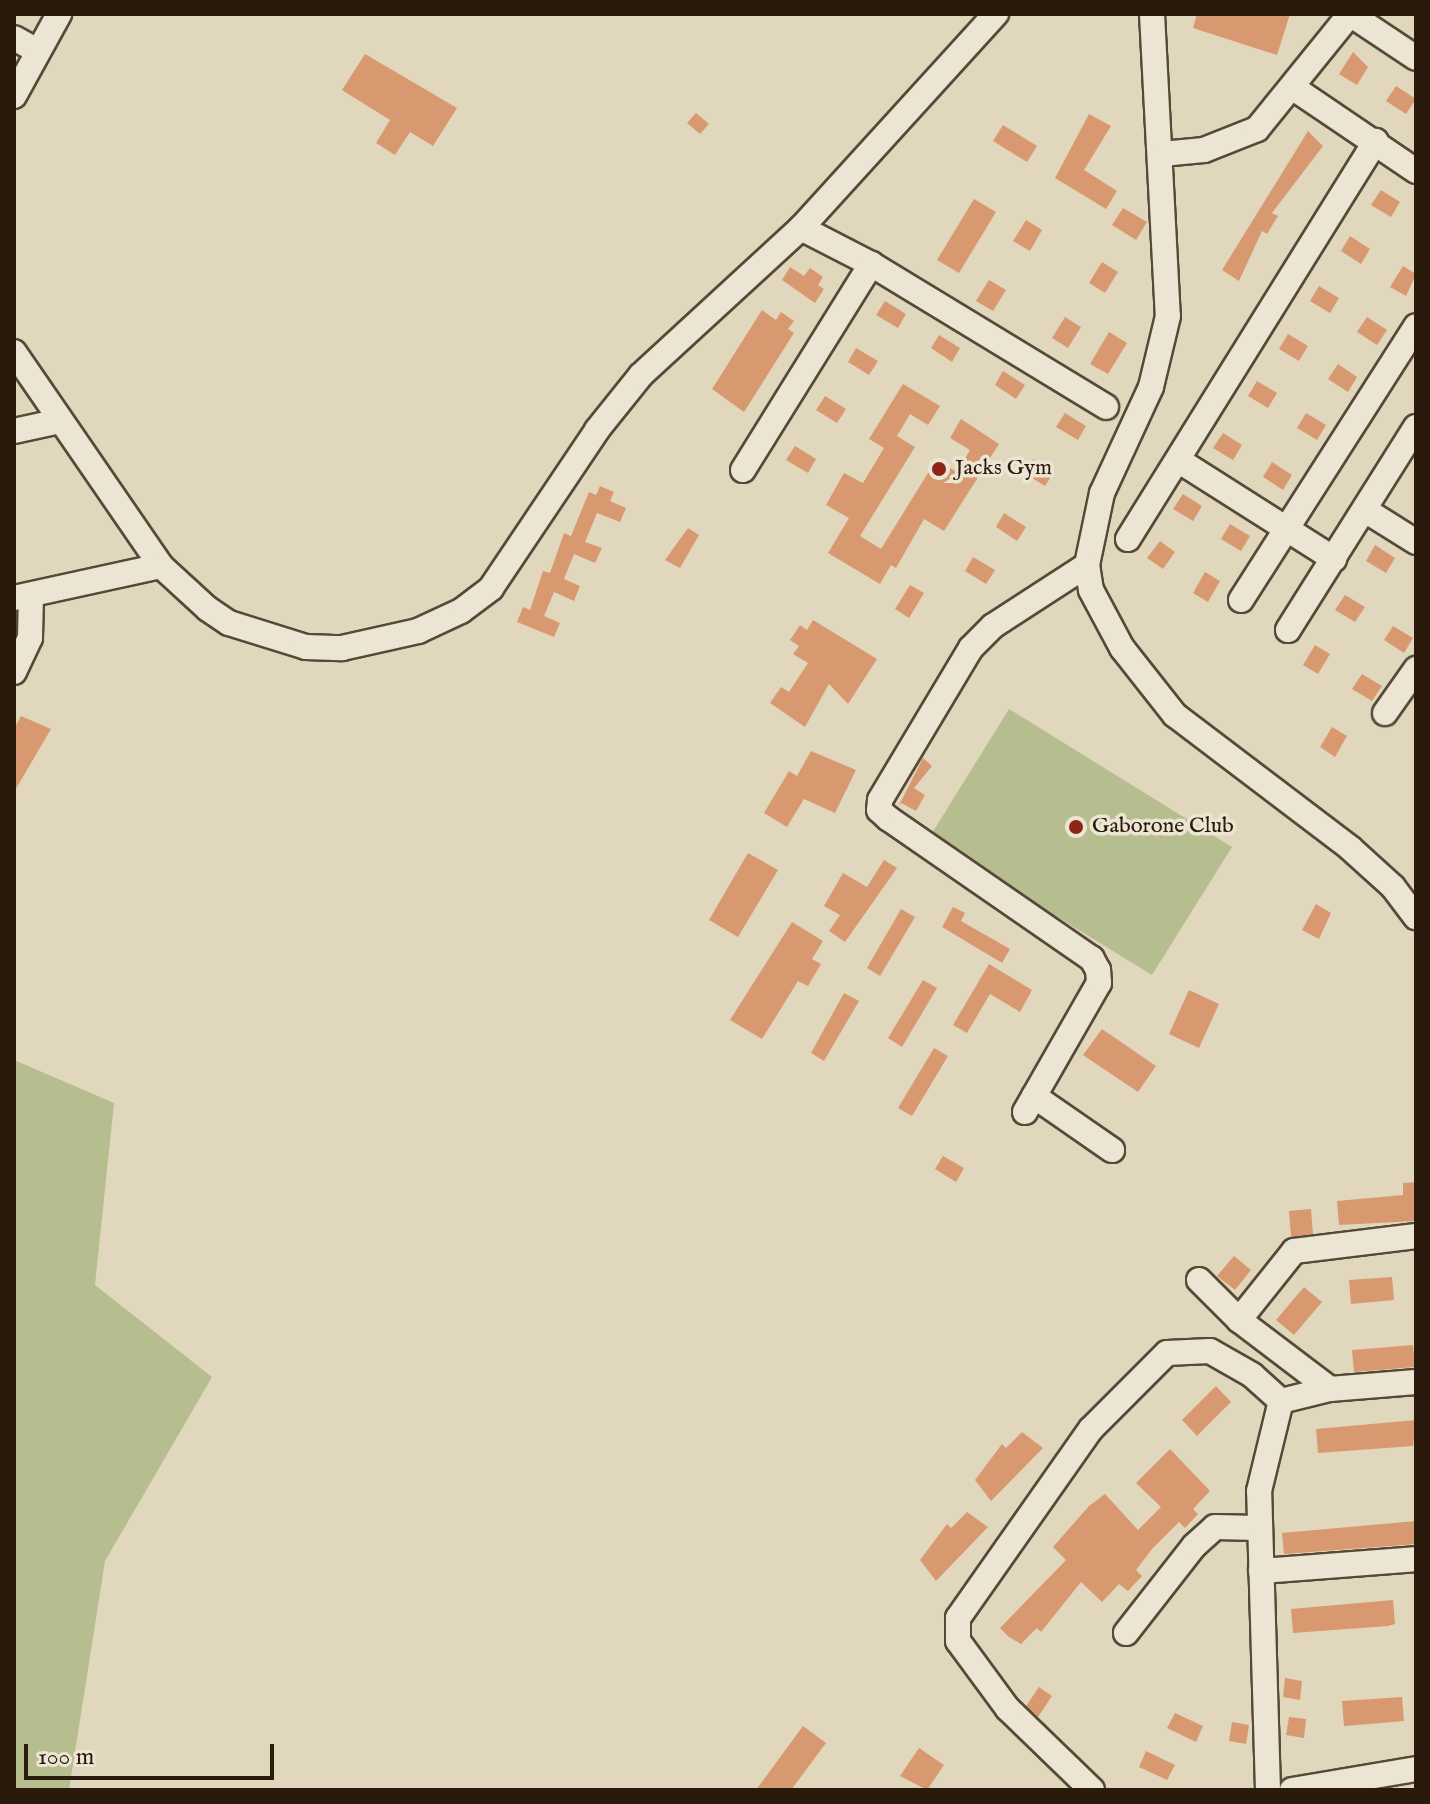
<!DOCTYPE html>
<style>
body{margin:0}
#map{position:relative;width:1430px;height:1804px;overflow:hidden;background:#e1d7bd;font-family:"IM FELL English",serif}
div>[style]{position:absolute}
.green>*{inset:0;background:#b6bd8f}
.building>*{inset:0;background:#d89971}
.roads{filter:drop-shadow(2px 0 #574938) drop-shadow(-2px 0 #574938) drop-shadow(0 2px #574938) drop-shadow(0 -2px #574938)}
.minor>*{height:24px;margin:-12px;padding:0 12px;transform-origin:12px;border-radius:12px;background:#ece5d4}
.dots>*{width:22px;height:22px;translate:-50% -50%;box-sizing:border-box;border:4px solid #ece5d4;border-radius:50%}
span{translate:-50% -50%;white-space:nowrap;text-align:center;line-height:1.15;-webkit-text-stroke:7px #ece5d4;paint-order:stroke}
.poi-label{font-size:22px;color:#291a0c}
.left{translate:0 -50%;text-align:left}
.frame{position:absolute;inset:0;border:16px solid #291a0c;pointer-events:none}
.scale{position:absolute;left:24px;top:1744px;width:250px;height:36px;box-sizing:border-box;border:4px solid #291a0c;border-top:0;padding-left:10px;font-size:24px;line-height:28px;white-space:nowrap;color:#291a0c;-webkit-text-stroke:6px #ece5d4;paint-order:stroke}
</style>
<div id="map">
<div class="green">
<i style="clip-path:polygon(1009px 709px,1232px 847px,1152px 975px,929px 838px)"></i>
<i style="clip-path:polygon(14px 1060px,114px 1103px,95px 1285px,212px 1377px,105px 1561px,69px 1790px,14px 1790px)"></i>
</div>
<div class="building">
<i style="clip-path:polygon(1197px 14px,1290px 14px,1277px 55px,1193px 28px)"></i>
<i style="clip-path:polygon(1353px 52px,1368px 67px,1357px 85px,1339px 74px)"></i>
<i style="clip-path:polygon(365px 54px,457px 108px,433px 146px,410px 132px,395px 155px,376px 143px,390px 120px,342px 90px)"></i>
<i style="clip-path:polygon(1396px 86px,1416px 99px,1406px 114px,1386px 101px)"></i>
<i style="clip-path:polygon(696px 113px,709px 124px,700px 134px,687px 123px)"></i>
<i style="clip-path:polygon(1089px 114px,1111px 126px,1084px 170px,1117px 191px,1106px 209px,1055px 178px)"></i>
<i style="clip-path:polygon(1003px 125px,1037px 146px,1027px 162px,993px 141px)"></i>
<i style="clip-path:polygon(1308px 131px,1323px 146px,1272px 213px,1278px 216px,1267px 234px,1262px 231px,1239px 281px,1222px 270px)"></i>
<i style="clip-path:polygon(1381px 190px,1400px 202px,1391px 217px,1371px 205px)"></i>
<i style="clip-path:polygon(974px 199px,996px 212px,959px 273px,937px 260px)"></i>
<i style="clip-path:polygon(1123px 208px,1147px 222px,1136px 240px,1112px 225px)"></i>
<i style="clip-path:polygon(1026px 220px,1042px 230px,1030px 251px,1013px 241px)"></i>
<i style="clip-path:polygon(1350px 236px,1370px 249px,1361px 264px,1341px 251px)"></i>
<i style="clip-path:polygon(1102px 262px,1118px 272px,1105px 293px,1089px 283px)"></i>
<i style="clip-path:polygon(1403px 266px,1416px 274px,1406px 296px,1390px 287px)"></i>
<i style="clip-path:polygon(790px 267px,804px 276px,810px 268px,823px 277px,818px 285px,824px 289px,815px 303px,782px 280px)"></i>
<i style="clip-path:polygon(989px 280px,1006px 290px,993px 311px,976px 301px)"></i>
<i style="clip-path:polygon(1319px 286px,1339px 298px,1330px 313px,1310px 301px)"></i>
<i style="clip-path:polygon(885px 301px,906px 314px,898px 328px,876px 315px)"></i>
<i style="clip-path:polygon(762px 310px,776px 320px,781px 312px,794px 321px,788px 329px,794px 333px,744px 412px,712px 389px)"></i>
<i style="clip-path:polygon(1065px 317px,1081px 327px,1068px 348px,1052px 338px)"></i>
<i style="clip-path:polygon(1367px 317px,1387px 330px,1377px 345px,1357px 332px)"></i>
<i style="clip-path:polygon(1109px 332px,1127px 343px,1108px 374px,1090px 364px)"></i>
<i style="clip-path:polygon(1288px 334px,1308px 346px,1299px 361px,1279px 349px)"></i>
<i style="clip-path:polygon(939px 335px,960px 348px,952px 362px,931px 348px)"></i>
<i style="clip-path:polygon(856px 348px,878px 361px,869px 375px,848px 362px)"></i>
<i style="clip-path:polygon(1338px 364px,1357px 377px,1348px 392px,1328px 379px)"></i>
<i style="clip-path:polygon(1003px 371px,1025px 385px,1016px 399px,995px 385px)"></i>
<i style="clip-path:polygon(1257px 381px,1277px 393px,1268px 408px,1248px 396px)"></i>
<i style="clip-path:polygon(903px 384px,940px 406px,928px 425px,910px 414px,897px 436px,915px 447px,860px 536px,881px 549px,936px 460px,957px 472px,970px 450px,950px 438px,961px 419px,999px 444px,944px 531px,924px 519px,896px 568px,891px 565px,880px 584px,828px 553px,849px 518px,826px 505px,844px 473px,863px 483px,884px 448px,869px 439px)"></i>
<i style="clip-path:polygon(825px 396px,846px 409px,837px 423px,816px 410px)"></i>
<i style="clip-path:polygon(1065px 413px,1086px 426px,1078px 440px,1056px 427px)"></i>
<i style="clip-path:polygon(1306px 413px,1326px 425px,1317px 440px,1297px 428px)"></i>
<i style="clip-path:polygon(1223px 433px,1242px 445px,1233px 460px,1213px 448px)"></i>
<i style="clip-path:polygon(795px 446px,816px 459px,808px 473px,786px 460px)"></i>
<i style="clip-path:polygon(1033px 459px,1054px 472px,1045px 486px,1024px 473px)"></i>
<i style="clip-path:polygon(1272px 462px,1292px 475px,1283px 490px,1263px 477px)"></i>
<i style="clip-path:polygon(600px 486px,614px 492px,610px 501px,626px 508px,620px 522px,597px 513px,585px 542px,602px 548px,595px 563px,574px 554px,564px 579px,580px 586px,574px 601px,554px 592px,544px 616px,560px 623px,554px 637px,517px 622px,523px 607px,530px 610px,543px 571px,550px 573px,564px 533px,571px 536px,589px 492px,596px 495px)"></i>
<i style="clip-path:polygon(1183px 494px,1202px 506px,1193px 521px,1173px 509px)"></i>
<i style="clip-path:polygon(1004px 513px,1026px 527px,1017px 541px,996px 527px)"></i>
<i style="clip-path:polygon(1230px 524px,1250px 536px,1241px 551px,1221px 539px)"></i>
<i style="clip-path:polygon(688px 528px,699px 535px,680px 568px,665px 560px)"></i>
<i style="clip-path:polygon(1160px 541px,1175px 552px,1163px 569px,1147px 558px)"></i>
<i style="clip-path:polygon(1375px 545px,1395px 558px,1386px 573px,1366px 561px)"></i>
<i style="clip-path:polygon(973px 557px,995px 570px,986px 584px,965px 571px)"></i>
<i style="clip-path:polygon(1205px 572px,1220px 581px,1208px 602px,1193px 593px)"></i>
<i style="clip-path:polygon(910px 585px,924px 593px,909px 618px,895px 609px)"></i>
<i style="clip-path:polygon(1345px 595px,1365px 607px,1355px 622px,1335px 610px)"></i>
<i style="clip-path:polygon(813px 620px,877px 659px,848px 704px,829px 684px,805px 727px,770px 703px,781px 687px,789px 692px,808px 663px,793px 654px,799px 646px,790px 640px,800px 625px,807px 630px)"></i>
<i style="clip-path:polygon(1393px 626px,1413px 638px,1404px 653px,1384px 640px)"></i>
<i style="clip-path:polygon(1315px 645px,1330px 654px,1318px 674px,1303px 665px)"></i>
<i style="clip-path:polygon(1362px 674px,1382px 686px,1372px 701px,1352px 689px)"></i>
<i style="clip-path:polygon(21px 716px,51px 729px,14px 792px,14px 729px)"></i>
<i style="clip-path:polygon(1332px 727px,1347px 736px,1335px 757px,1320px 747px)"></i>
<i style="clip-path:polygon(811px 751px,856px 770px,835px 813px,804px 799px,787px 827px,764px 813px,789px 771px,797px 776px)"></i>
<i style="clip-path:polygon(923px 758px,932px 766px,914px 788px,925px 795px,916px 811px,901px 803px,898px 807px)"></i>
<i style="clip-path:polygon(748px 853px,778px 870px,738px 937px,709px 920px)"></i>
<i style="clip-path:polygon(884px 860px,897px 868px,845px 942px,829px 931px,840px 915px,824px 906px,843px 873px,867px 887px)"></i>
<i style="clip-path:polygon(1316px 904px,1331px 913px,1319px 939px,1302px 930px)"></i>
<i style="clip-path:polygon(953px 907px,965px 913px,961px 921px,1010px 949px,1002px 963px,942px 927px)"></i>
<i style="clip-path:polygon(901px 909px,915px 917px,880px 976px,867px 968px)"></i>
<i style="clip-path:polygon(792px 922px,823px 941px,812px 959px,821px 964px,808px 986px,798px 981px,762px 1039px,730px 1020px)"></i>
<i style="clip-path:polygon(989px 964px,1032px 990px,1020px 1012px,990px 994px,967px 1033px,953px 1025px)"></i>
<i style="clip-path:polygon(923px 980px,937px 988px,902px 1047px,888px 1038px)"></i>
<i style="clip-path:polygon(1189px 990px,1219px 1004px,1199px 1048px,1169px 1034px)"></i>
<i style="clip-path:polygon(844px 993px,859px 1001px,824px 1061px,811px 1053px)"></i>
<i style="clip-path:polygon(1102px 1029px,1156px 1066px,1138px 1092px,1083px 1055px)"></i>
<i style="clip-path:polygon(934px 1048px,948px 1056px,912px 1116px,898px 1108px)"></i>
<i style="clip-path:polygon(943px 1156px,964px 1168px,956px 1182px,935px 1169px)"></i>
<i style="clip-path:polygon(1416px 1182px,1416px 1221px,1339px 1225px,1337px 1201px,1403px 1195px,1403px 1183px)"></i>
<i style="clip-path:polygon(1311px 1209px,1313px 1234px,1291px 1237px,1289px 1211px)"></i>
<i style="clip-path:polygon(1234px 1256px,1251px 1270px,1235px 1290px,1217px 1276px)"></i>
<i style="clip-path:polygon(1392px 1277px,1394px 1300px,1351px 1304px,1349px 1280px)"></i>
<i style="clip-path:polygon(1304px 1287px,1322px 1302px,1294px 1335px,1276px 1320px)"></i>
<i style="clip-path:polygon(1413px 1345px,1415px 1367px,1354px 1372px,1352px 1350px)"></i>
<i style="clip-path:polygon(1216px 1386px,1231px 1402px,1197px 1436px,1182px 1420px)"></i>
<i style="clip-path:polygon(1416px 1420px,1413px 1446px,1318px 1453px,1316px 1429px)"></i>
<i style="clip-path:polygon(1022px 1432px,1043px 1448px,991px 1501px,975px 1480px,1002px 1444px,1006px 1448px)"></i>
<i style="clip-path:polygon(1170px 1449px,1210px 1491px,1193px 1509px,1198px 1514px,1185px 1528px,1179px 1522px,1152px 1549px,1136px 1570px,1142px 1576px,1128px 1591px,1119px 1584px,1102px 1602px,1081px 1582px,1041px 1632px,1037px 1628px,1021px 1644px,1009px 1637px,1000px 1628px,1066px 1560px,1053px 1547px,1089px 1506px,1105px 1494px,1138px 1530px,1161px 1507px,1136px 1483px)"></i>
<i style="clip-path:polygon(967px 1512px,988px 1527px,936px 1581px,920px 1560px,947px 1524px,951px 1528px)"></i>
<i style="clip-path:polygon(1416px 1521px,1416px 1544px,1284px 1554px,1282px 1533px)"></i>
<i style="clip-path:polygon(1393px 1600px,1395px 1624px,1388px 1626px,1293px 1633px,1291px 1609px)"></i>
<i style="clip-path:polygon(1285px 1678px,1302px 1681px,1300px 1700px,1283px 1697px)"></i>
<i style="clip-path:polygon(1039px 1687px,1052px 1696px,1038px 1717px,1026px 1706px)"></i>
<i style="clip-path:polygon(1402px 1697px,1404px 1721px,1344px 1726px,1342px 1701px)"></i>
<i style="clip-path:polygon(1175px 1713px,1203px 1726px,1196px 1742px,1167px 1728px)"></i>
<i style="clip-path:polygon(1289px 1717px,1306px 1719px,1304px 1738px,1286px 1735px)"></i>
<i style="clip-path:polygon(1232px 1722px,1249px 1725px,1246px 1744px,1229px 1741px)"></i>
<i style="clip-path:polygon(803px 1726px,826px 1743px,791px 1790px,756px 1790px)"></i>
<i style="clip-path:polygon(919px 1748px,944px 1765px,927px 1790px,900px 1776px)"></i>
<i style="clip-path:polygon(1146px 1751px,1175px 1765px,1167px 1780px,1139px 1767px)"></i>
</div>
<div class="roads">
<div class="minor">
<i style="left:1152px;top:14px;width:302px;rotate:87deg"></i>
<i style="left:1168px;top:316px;width:73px;rotate:103.5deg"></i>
<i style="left:1151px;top:387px;width:117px;rotate:114.8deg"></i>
<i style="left:1102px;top:493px;width:74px;rotate:101.8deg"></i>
<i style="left:1087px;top:565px;width:25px;rotate:81deg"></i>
<i style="left:1091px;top:590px;width:66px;rotate:61.9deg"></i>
<i style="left:1122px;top:648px;width:85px;rotate:51.7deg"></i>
<i style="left:1175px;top:715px;width:220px;rotate:37.2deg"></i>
<i style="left:1350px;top:848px;width:58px;rotate:42.2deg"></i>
<i style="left:1393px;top:887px;width:38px;rotate:53deg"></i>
<i style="left:1350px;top:14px;width:79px;rotate:33.7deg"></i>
<i style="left:14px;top:38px;width:26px;rotate:29deg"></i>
<i style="left:1292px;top:87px;width:150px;rotate:34.1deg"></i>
<i style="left:14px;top:96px;width:94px;rotate:-61.2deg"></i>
<i style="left:1162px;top:154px;width:42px;rotate:-5.4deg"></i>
<i style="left:1204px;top:150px;width:57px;rotate:-21.6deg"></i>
<i style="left:1257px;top:129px;width:148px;rotate:-51deg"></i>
<i style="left:801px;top:228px;width:79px;rotate:27.2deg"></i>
<i style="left:871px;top:264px;width:275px;rotate:31.3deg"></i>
<i style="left:14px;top:352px;width:260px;rotate:55.5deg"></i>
<i style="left:161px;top:566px;width:64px;rotate:42.5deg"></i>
<i style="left:208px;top:609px;width:25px;rotate:34deg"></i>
<i style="left:229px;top:623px;width:81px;rotate:17.3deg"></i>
<i style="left:306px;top:647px;width:36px;rotate:2deg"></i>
<i style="left:342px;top:648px;width:78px;rotate:-12.6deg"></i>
<i style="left:418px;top:631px;width:47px;rotate:-24.9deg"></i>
<i style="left:461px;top:611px;width:38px;rotate:-37deg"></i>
<i style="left:491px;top:588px;width:190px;rotate:-56.1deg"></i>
<i style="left:597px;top:430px;width:70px;rotate:-51.3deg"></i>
<i style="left:641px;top:375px;width:217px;rotate:-42.6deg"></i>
<i style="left:801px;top:228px;width:290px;rotate:-47.7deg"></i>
<i style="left:14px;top:431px;width:47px;rotate:-12.3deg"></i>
<i style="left:1178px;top:460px;width:185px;rotate:32.4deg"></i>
<i style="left:743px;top:470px;width:243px;rotate:-58.1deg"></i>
<i style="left:1365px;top:510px;width:60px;rotate:32.1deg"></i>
<i style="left:1128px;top:539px;width:469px;rotate:-58.1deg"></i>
<i style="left:14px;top:598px;width:150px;rotate:-12.3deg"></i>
<i style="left:1241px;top:600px;width:325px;rotate:-57.4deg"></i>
<i style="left:1288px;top:630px;width:240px;rotate:-57.8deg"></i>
<i style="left:14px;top:672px;width:38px;rotate:-65deg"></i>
<i style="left:30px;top:638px;width:43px;rotate:-88.7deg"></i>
<i style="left:1385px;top:713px;width:54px;rotate:-54.8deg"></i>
<i style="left:1034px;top:1096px;width:95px;rotate:34.7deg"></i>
<i style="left:1025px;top:1112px;width:149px;rotate:-60.2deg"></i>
<i style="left:1099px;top:983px;width:13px;rotate:-94deg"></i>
<i style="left:1098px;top:970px;width:13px;rotate:-119deg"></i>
<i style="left:1092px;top:959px;width:247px;rotate:-145.4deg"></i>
<i style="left:889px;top:819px;width:13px;rotate:-138deg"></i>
<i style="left:879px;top:810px;width:10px;rotate:-84deg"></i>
<i style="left:880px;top:800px;width:177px;rotate:-59.1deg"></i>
<i style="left:971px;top:648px;width:31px;rotate:-45deg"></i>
<i style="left:993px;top:626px;width:112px;rotate:-33deg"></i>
<i style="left:1199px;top:1280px;width:57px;rotate:45deg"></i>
<i style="left:1239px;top:1320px;width:114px;rotate:37.2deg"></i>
<i style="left:1330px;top:1389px;width:86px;rotate:-4.7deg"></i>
<i style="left:1239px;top:1320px;width:88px;rotate:-51.4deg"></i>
<i style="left:1294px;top:1251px;width:123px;rotate:-7deg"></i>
<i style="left:1261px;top:1571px;width:155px;rotate:-4.4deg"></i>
<i style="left:1126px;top:1633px;width:110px;rotate:-52deg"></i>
<i style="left:1194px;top:1546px;width:28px;rotate:-42deg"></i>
<i style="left:1215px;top:1527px;width:42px;rotate:1.4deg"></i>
<i style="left:1092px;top:1790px;width:117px;rotate:-136deg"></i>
<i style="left:1008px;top:1709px;width:84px;rotate:-126.3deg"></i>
<i style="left:958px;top:1641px;width:23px;rotate:-90deg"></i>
<i style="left:958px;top:1618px;width:231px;rotate:-54.9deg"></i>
<i style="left:1091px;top:1429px;width:107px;rotate:-45deg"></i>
<i style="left:1167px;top:1353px;width:43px;rotate:-2.7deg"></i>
<i style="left:1210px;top:1351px;width:48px;rotate:29.7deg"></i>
<i style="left:1252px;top:1375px;width:39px;rotate:42deg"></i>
<i style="left:1268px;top:1790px;width:299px;rotate:-91.7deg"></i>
<i style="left:1259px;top:1491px;width:93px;rotate:-76.3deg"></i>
<i style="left:1281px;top:1401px;width:50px;rotate:-13.8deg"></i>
<i style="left:1292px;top:1790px;width:126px;rotate:-9.6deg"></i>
</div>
</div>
<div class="dots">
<i style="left:939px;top:469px;background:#8f2418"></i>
<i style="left:1076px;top:827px;background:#8f2418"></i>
</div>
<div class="poi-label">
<span class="left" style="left:955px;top:469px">Jacks Gym</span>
<span class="left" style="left:1092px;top:827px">Gaborone Club</span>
</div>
<div class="frame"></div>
<div class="scale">100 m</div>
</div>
